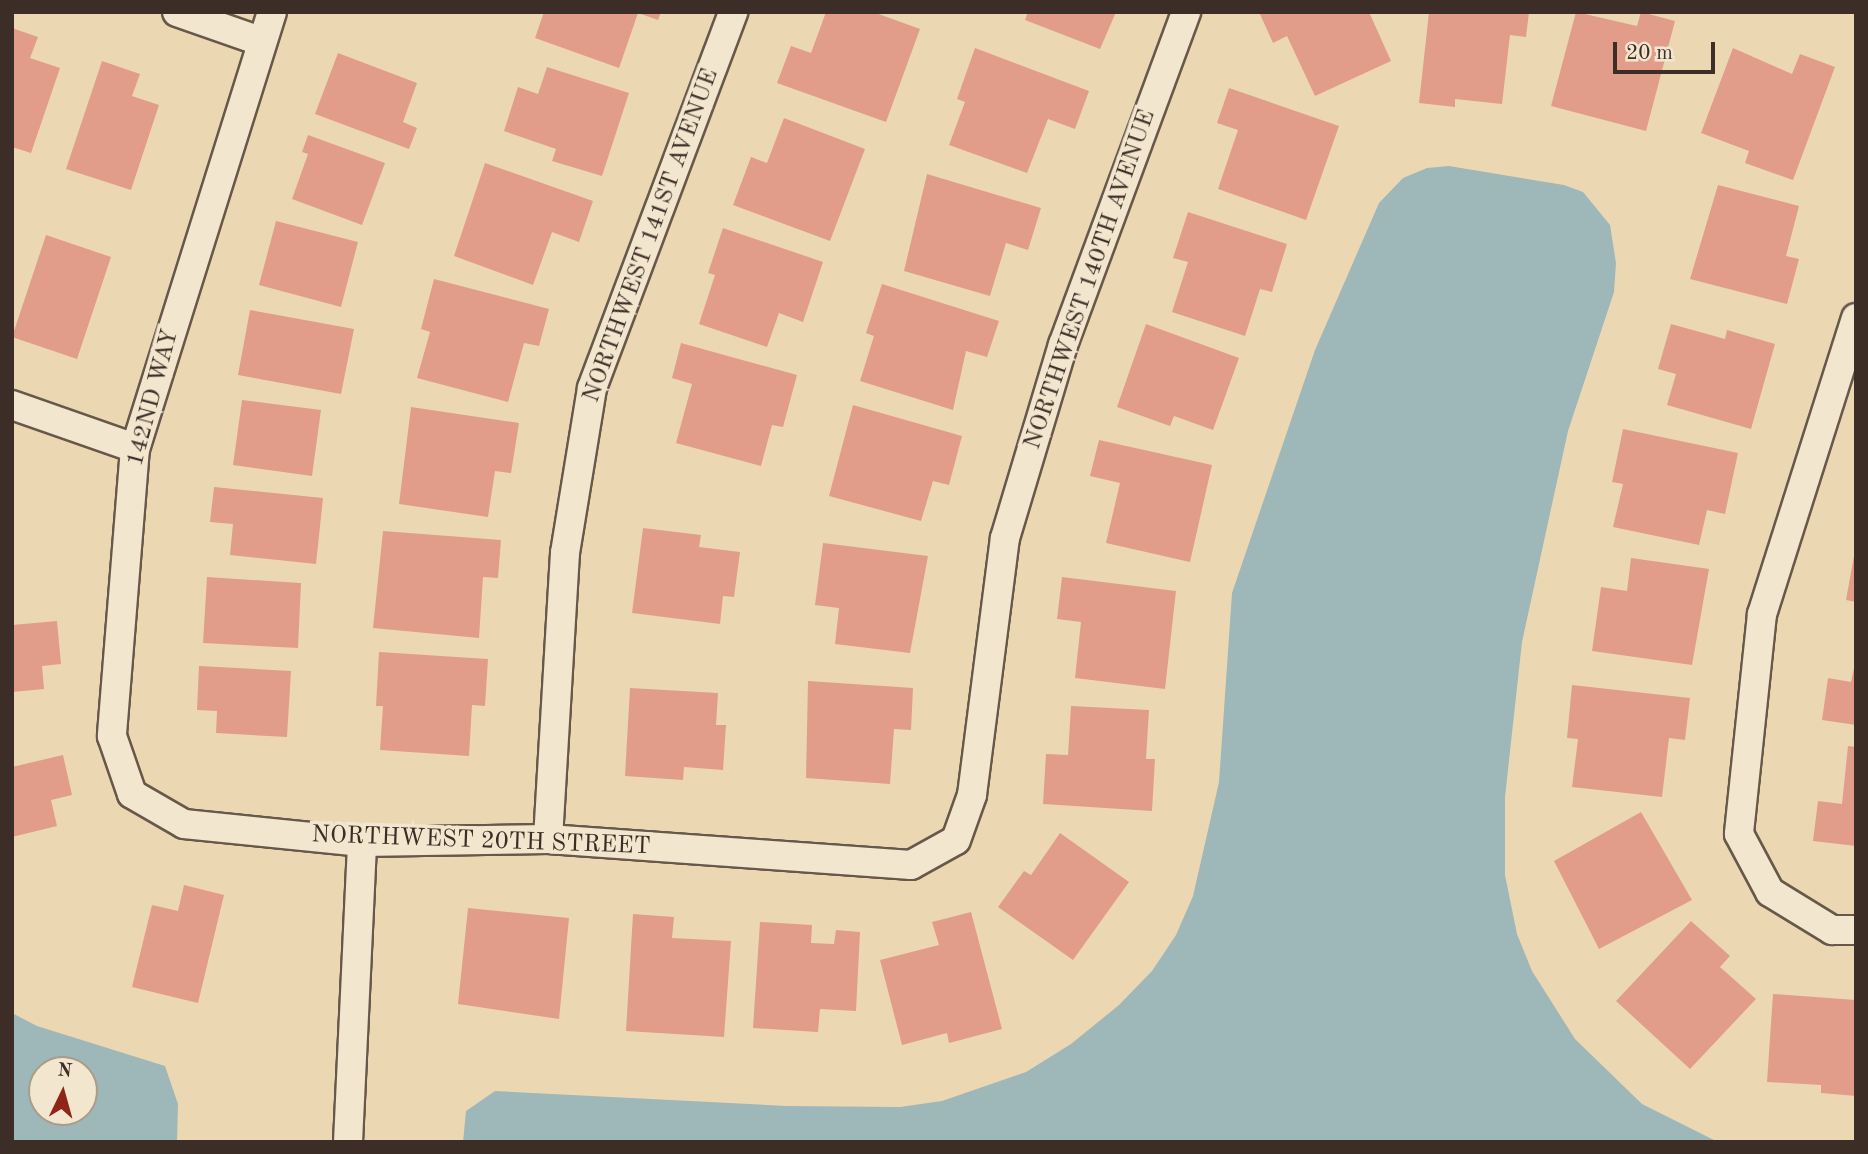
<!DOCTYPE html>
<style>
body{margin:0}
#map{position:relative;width:1868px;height:1154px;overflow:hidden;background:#ebd8b3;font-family:"Old Standard TT",serif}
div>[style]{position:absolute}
.water>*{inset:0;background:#9eb7b8}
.building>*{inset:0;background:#e19d89}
.roads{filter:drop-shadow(2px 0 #68584a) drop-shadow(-2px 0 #68584a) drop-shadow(0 2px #68584a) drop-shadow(0 -2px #68584a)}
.minor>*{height:28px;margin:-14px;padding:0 14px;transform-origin:14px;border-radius:14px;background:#f2e6ce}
span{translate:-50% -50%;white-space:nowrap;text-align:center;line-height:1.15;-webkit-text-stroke:7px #f2e6ce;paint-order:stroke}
.street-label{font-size:24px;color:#3d2d27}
.frame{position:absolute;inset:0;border:14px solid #3d2d27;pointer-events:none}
.north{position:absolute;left:28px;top:1056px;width:70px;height:70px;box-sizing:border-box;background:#f2e6ce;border:2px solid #aa9c8b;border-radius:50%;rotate:5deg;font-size:19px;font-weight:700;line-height:28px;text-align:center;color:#3d2d27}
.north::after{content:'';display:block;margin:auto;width:24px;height:32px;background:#8f2418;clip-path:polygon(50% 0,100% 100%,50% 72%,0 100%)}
.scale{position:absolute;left:1613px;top:42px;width:102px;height:32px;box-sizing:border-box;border:4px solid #3d2d27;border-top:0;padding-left:9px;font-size:21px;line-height:24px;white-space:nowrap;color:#3d2d27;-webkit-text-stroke:5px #f2e6ce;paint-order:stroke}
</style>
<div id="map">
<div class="water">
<i style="clip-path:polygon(1449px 166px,1564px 185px,1583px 192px,1610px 225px,1616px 263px,1614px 292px,1568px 431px,1522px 642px,1505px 797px,1505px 875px,1517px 934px,1532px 971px,1575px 1039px,1642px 1104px,1718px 1142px,463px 1142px,466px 1111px,495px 1091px,786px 1106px,900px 1107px,942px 1101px,1026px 1072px,1071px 1044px,1119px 1005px,1152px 971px,1176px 935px,1193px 896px,1219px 782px,1232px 593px,1315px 350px,1379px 203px,1403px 178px,1427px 168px)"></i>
<i style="clip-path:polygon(evenodd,12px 1013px,37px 1026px,165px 1066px,178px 1104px,177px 1142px,12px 1142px,12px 1013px,42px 1070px,84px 1070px,84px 1112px,42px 1112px,42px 1070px)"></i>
</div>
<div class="building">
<i style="clip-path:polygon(544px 12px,661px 12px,658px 20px,638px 13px,619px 68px,535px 38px)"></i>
<i style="clip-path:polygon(826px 12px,873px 12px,920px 29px,886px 122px,777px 83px,791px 46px,811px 53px)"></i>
<i style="clip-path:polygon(1028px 12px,1116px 12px,1100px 49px,1025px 20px)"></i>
<i style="clip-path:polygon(1259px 12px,1369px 12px,1391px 61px,1315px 96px,1287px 36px,1273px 43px)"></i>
<i style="clip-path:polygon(1429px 12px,1529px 12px,1526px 37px,1510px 35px,1502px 104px,1455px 99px,1455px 107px,1419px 103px)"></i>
<i style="clip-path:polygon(1576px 12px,1637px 26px,1641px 12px,1675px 21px,1646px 131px,1551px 106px)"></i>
<i style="clip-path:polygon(12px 28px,38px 37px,30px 58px,60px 68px,31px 153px,12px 147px)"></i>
<i style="clip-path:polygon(975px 48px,1089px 91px,1075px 129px,1048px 119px,1027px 173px,949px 145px,965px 102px,957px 99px)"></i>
<i style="clip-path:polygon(1733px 48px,1792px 74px,1800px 54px,1835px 67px,1793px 180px,1745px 163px,1749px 151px,1701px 133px)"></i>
<i style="clip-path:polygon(338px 53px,417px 83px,403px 122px,417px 128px,409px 149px,315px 114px)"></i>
<i style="clip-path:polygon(102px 61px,140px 74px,132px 96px,159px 105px,131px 190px,66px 169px)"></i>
<i style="clip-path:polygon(547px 67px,629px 93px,602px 176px,552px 161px,556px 149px,504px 131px,518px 87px,538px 94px)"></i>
<i style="clip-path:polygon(1229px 88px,1339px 126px,1306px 220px,1218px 189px,1238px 130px,1217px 123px)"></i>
<i style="clip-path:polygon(784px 118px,865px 149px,830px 241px,733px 205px,751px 157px,767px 163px)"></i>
<i style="clip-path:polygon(308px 135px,385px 163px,362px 225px,292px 199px,308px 154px,302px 152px)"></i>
<i style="clip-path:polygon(485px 163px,593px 201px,579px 242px,552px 232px,533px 285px,454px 256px)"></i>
<i style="clip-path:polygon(927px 174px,1041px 208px,1028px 250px,1006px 243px,990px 296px,904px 271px)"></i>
<i style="clip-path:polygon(1718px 185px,1799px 206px,1786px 256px,1799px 259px,1787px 304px,1690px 279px)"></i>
<i style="clip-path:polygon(1188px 212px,1287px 244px,1272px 292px,1260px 289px,1245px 336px,1172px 312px,1188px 262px,1173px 258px)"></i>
<i style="clip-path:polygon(276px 221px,358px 242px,341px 307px,259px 285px)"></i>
<i style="clip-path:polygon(723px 228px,823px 262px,803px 322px,779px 313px,767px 347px,699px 324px,715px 275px,708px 273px)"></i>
<i style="clip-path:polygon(46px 235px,111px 257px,77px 359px,12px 337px)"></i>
<i style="clip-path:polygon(434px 279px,549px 309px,539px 346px,524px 343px,508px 402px,417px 378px,430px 332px,421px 329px)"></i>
<i style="clip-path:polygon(882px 284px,999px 321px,987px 357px,966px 351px,953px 410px,860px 381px,874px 336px,866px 333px)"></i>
<i style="clip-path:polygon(250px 310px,354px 329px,341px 394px,238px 375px)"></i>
<i style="clip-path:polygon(1146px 324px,1239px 358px,1213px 430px,1174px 416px,1170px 426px,1117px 407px)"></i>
<i style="clip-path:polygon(1671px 324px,1725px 339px,1727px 330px,1775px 344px,1751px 429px,1667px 405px,1676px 374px,1658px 369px)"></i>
<i style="clip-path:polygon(681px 343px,797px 375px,783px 427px,772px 425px,761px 466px,676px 443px,692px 384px,672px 378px)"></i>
<i style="clip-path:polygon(242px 400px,321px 410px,312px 476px,233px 465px)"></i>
<i style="clip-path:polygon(853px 405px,962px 436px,949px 485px,933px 481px,921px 521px,829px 496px)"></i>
<i style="clip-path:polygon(411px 407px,519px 423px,511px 473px,495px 471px,488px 517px,399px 504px)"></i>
<i style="clip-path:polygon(1623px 429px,1738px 453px,1725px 514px,1707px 510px,1699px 545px,1613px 527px,1623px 484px,1612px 482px)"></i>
<i style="clip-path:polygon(1099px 440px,1212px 465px,1190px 562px,1106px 543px,1120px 483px,1090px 476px)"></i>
<i style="clip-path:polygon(214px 487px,323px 498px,316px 564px,230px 555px,233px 524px,210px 522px)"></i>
<i style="clip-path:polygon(643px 528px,701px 535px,699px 547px,740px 552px,734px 597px,723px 596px,720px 624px,632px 613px)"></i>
<i style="clip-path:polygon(383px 531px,501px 540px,498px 578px,483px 577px,479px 638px,373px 628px)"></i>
<i style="clip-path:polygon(823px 543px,928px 556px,910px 653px,835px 644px,839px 608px,815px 605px)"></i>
<i style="clip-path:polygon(1854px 556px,1856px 557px,1856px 602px,1846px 600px)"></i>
<i style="clip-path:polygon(1631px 558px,1709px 569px,1692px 665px,1592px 651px,1601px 587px,1627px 591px)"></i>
<i style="clip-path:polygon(207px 577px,301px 583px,298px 648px,203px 643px)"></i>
<i style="clip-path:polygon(1062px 577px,1176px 591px,1165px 689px,1075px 678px,1081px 622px,1057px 619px)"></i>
<i style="clip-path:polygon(57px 621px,61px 664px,42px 666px,44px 689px,12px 692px,12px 625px)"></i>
<i style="clip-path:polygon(379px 652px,488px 659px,485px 706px,472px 705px,469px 756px,380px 750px,383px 706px,376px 706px)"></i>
<i style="clip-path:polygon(1856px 659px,1856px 725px,1822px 720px,1828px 678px,1851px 682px)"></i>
<i style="clip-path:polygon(199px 666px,291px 671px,287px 737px,216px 733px,217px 711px,197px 710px)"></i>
<i style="clip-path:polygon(808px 681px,913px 688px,911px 730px,894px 729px,890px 784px,806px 778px)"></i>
<i style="clip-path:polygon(1572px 685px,1690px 698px,1685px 740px,1669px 738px,1662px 797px,1572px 787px,1578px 739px,1567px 738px)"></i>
<i style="clip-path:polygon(630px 688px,718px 693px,716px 725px,726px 725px,723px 770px,684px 767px,683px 780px,625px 776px)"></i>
<i style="clip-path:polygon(1071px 706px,1149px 710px,1146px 759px,1155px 759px,1152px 811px,1043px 804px,1046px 754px,1068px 755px)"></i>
<i style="clip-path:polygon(1848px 746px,1856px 747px,1856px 846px,1813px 841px,1818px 801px,1842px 804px)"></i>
<i style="clip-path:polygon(63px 755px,72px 795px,51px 800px,57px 826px,12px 837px,12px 767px)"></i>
<i style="clip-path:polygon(1641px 812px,1692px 900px,1599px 949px,1554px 861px)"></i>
<i style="clip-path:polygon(1060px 833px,1129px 882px,1073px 960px,998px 907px,1024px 871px,1031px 875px)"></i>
<i style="clip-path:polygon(184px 885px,224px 895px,198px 1003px,132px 987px,152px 905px,178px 911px)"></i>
<i style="clip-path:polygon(468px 908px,569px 918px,559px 1019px,458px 1004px)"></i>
<i style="clip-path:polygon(971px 912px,1002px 1029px,949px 1043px,947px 1033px,902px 1045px,880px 960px,939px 945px,932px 922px)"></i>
<i style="clip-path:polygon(633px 914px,674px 917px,672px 938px,731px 941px,724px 1037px,626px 1031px)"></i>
<i style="clip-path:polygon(1691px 921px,1730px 956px,1720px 967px,1756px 999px,1690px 1069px,1616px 1001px)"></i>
<i style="clip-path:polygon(760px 922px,812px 925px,811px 943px,834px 944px,836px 930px,860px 932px,856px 1011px,820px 1009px,818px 1032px,753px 1028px)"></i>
<i style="clip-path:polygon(1773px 994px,1856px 1000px,1856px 1096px,1821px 1093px,1821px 1085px,1767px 1082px)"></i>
</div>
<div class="roads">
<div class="minor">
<i style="left:177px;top:12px;width:88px;rotate:19.3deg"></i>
<i style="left:272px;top:12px;width:457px;rotate:107.4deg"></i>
<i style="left:135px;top:448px;width:289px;rotate:94.6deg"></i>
<i style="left:112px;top:736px;width:61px;rotate:71deg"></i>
<i style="left:132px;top:794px;width:60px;rotate:30deg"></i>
<i style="left:184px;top:824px;width:179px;rotate:5.8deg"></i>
<i style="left:362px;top:842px;width:186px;rotate:-0.9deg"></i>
<i style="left:548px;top:839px;width:364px;rotate:4.1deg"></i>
<i style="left:911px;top:865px;width:51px;rotate:-29.1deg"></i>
<i style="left:956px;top:840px;width:48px;rotate:-70.4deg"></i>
<i style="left:972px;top:795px;width:259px;rotate:-82.7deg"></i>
<i style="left:1005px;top:538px;width:202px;rotate:-73.3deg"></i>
<i style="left:1063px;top:345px;width:355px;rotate:-69.7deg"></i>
<i style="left:1856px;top:318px;width:311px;rotate:107.6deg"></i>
<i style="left:1762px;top:614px;width:221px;rotate:96deg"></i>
<i style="left:1739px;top:834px;width:66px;rotate:61.9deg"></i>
<i style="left:1770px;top:892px;width:73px;rotate:31.5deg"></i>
<i style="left:1832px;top:930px;width:24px"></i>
<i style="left:12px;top:405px;width:130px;rotate:19.3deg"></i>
<i style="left:548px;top:839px;width:287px;rotate:-86.6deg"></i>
<i style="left:565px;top:553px;width:167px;rotate:-80.7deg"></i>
<i style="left:592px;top:388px;width:402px;rotate:-69.4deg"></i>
<i style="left:348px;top:1142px;width:300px;rotate:-87.3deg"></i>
</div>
</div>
<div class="street-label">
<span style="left:652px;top:236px;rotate:-70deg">NORTHWEST 141ST AVENUE</span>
<span style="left:1091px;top:280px;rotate:-71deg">NORTHWEST 140TH AVENUE</span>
<span style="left:154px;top:398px;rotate:-75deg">142ND WAY</span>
<span style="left:481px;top:842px;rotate:2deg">NORTHWEST 20TH STREET</span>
</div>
<div class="frame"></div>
<div class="north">N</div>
<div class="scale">20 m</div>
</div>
